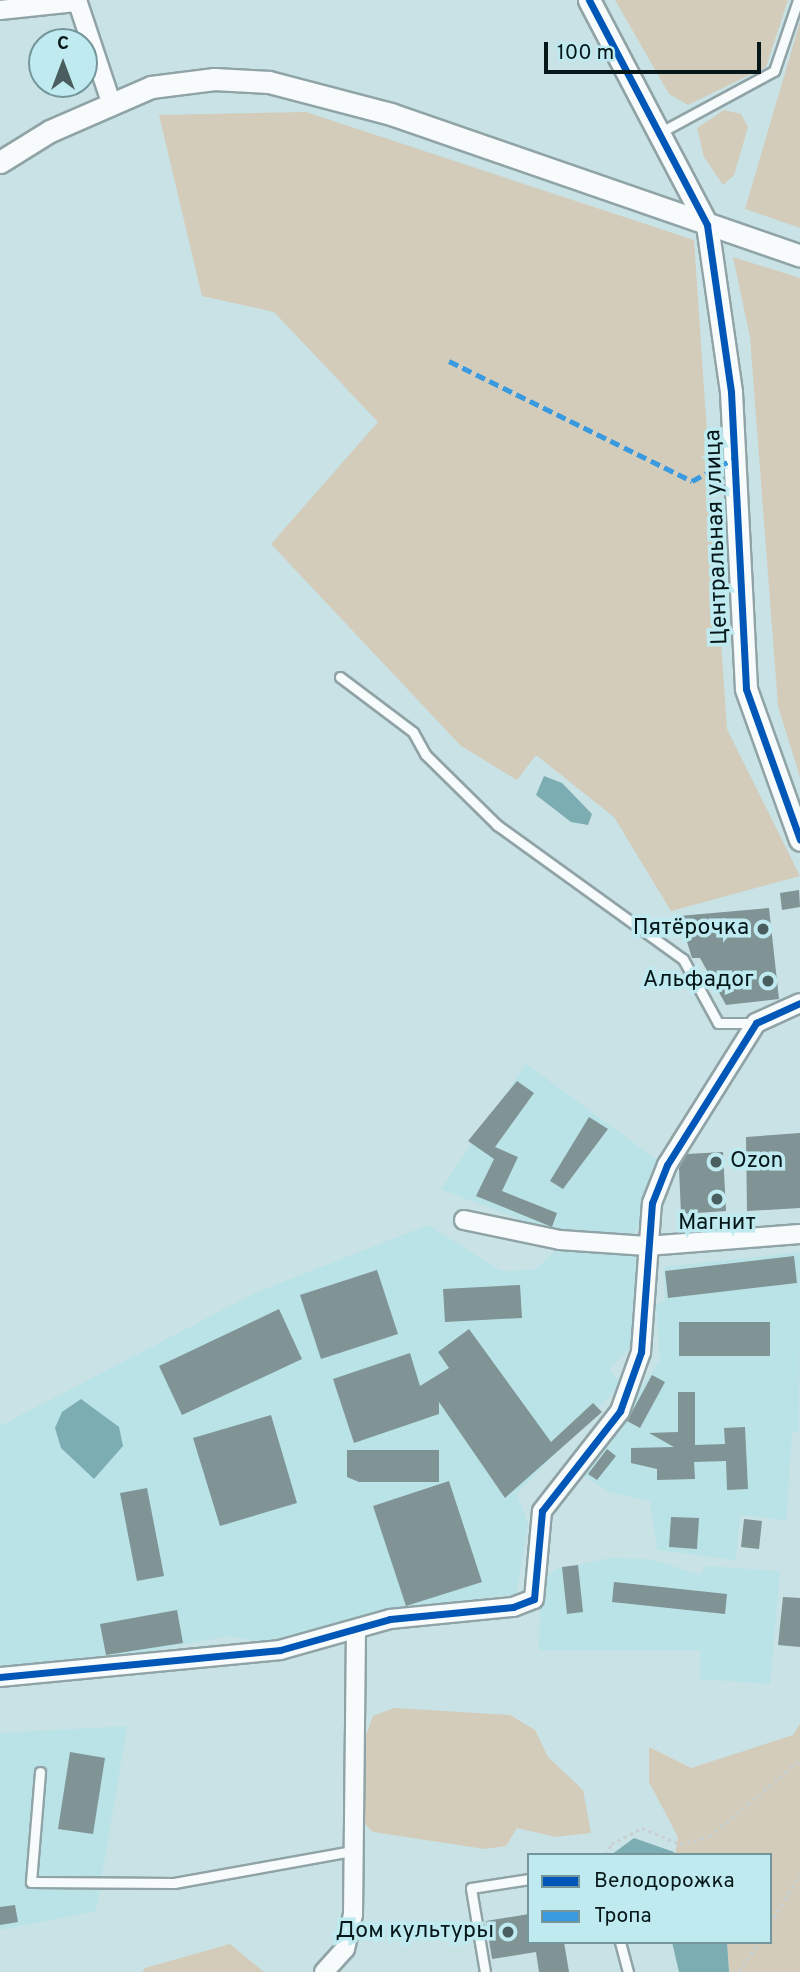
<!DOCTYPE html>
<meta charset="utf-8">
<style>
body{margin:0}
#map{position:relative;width:800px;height:1972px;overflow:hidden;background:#c9e2e5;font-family:Overpass,sans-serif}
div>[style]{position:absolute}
.built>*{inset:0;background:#b9e3e7}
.green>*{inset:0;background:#d3ccba}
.water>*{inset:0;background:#7badb3}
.building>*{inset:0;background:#809395}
.path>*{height:2.5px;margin-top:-1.25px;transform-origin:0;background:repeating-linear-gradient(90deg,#c9d0d1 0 3.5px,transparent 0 7px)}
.roads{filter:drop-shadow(2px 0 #90a3a6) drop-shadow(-2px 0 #90a3a6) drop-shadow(0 2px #90a3a6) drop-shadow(0 -2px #90a3a6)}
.service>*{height:9px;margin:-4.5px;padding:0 4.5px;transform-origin:4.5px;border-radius:4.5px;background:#f7fbfb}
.minor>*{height:18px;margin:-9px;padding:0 9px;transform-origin:9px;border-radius:9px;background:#f7fbfb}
.tertiary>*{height:21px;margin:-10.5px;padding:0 10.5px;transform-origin:10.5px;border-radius:10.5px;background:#f7fbfb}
.quiet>*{height:5px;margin-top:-2.5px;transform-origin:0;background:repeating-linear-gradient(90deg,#399adf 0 10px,transparent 0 15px)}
.cycleway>*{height:7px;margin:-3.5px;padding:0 3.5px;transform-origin:3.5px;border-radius:3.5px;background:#0057b8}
.dots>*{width:19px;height:19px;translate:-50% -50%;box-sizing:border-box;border:4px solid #beeaf0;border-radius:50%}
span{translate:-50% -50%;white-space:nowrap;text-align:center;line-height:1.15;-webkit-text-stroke:7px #beeaf0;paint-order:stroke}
.street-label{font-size:23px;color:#061719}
.poi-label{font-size:23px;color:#061719}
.right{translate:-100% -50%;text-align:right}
.left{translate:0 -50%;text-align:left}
.legend{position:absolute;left:527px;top:1853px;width:245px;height:91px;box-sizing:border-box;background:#beeaf0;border:2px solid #74969a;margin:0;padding:9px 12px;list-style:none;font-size:21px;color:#061719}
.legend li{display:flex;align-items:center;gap:14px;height:35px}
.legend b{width:35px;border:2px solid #74969a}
.north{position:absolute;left:28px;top:28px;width:70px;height:70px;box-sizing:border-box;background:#beeaf0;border:2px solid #74969a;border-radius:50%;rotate:0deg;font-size:19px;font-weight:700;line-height:28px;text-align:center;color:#061719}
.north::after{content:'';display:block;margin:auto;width:24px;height:32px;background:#4a5e60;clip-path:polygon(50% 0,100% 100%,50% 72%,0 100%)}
.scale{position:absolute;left:544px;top:42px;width:217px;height:32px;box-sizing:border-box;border:4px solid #061719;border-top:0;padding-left:9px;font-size:21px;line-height:24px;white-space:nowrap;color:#061719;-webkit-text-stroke:5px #beeaf0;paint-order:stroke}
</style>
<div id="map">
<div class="built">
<i style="clip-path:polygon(526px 1064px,663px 1164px,633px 1238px,555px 1233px,441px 1189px)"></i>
<i style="clip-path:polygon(428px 1225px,501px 1271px,534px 1270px,557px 1250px,637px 1254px,632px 1346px,609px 1369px,621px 1384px,517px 1494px,528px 1524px,516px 1594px,382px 1611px,262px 1642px,229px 1636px,103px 1660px,0 1667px,0 1426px,255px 1293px)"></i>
<i style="clip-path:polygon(800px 1252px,799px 1430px,792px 1434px,786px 1520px,740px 1515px,736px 1560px,657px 1550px,650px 1501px,609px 1492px,581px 1475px,660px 1360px,656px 1305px,665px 1301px,664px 1267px)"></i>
<i style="clip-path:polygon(610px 1558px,650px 1559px,700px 1575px,707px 1566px,780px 1571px,770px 1684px,700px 1679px,701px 1650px,539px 1650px,541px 1580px,557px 1569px)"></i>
<i style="clip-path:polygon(127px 1726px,96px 1911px,0 1930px,0 1733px)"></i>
</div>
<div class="green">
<i style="clip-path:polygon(615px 0,788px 0,766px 67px,688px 105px,669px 94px)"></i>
<i style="clip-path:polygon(800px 22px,800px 228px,745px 209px)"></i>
<i style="clip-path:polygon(724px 110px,741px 114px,748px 127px,734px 175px,723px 185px,704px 157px,697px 128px)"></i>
<i style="clip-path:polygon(306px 112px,694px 240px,727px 729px,800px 876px,671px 911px,614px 817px,536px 755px,517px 780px,461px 746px,271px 544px,378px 422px,274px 312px,202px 296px,159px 115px)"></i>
<i style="clip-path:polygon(733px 257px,800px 278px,800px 777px,778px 706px,750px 337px)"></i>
<i style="clip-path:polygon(394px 1708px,510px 1715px,535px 1730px,548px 1757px,583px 1790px,591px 1833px,556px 1837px,517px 1828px,506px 1846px,485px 1849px,373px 1832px,363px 1822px,365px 1738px,373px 1716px)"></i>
<i style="clip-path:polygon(800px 1724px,800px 1972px,729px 1972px,727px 1942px,770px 1942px,770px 1855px,675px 1855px,678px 1837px,649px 1782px,649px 1747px,691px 1768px,793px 1735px)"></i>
<i style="clip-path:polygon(230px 1944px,264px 1972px,142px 1972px,145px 1968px)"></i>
</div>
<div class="water">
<i style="clip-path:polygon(544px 776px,562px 783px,592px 814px,588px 825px,571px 822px,536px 795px)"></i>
<i style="clip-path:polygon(81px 1399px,119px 1427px,123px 1446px,94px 1479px,61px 1448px,55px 1428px,62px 1412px)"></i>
<i style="clip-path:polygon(634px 1838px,674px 1852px,675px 1855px,611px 1855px)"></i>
<i style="clip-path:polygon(672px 1942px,727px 1942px,729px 1972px,679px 1972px)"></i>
</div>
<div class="building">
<i style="clip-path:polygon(799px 890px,800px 907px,782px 910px,780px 893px)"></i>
<i style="clip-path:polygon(769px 908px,779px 999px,726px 1005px,700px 958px,692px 958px,679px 916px)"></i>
<i style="clip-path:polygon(517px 1081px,534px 1093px,495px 1147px,518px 1157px,502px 1191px,557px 1213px,552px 1227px,476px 1196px,494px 1159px,468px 1141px)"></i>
<i style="clip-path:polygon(589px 1117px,608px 1129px,563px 1189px,550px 1181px)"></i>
<i style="clip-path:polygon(800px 1133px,800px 1208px,747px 1211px,746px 1137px)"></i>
<i style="clip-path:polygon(723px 1152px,726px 1211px,681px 1214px,679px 1168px,687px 1154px)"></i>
<i style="clip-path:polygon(794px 1256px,797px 1283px,668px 1298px,665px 1271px)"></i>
<i style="clip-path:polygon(377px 1270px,398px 1334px,321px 1359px,300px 1295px)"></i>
<i style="clip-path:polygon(520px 1285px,522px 1318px,445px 1322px,443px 1289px)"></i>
<i style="clip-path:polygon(279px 1309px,302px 1359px,182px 1415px,159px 1366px)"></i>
<i style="clip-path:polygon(679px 1322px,770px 1322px,770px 1356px,679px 1356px)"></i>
<i style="clip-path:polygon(469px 1329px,551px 1442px,593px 1403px,602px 1412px,505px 1498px,439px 1402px,439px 1414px,354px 1443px,333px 1379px,410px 1353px,420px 1386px,449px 1368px,438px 1352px)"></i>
<i style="clip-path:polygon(652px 1375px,665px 1382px,640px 1428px,627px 1421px)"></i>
<i style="clip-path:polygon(678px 1392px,695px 1392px,695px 1445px,725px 1444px,724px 1428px,745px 1427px,748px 1489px,727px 1490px,726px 1461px,694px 1462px,695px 1479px,657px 1480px,657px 1469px,631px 1463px,631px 1448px,674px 1447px,649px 1433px,678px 1432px)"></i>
<i style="clip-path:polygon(271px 1415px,297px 1503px,220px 1526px,193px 1438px)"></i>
<i style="clip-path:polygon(607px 1449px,616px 1456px,597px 1480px,588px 1474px)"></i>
<i style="clip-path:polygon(347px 1450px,439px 1450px,439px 1482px,359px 1482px,347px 1477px)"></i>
<i style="clip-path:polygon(449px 1481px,482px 1582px,406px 1606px,373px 1506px)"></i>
<i style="clip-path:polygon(147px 1488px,164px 1576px,137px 1581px,120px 1493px)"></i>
<i style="clip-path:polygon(671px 1517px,699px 1518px,697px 1549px,669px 1547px)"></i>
<i style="clip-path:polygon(744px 1519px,762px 1521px,759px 1549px,741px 1547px)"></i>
<i style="clip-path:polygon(578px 1565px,583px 1612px,567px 1614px,562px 1567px)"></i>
<i style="clip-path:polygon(614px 1582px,727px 1594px,725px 1614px,612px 1602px)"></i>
<i style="clip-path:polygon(783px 1597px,800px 1598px,800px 1647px,778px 1645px)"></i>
<i style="clip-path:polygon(177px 1610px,183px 1643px,106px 1655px,100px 1624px)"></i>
<i style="clip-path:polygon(70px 1752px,105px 1758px,93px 1834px,58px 1829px)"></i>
<i style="clip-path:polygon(15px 1905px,18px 1922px,0 1925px,0 1907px)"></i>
<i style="clip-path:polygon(529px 1914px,529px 1942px,564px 1942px,569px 1972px,539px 1972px,536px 1952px,492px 1959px,486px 1921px)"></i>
</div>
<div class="path">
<i style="left:606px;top:1855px;width:12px;rotate:-66deg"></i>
<i style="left:611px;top:1844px;width:35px;rotate:-27deg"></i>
<i style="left:642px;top:1828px;width:41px;rotate:22.8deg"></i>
<i style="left:680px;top:1844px;width:31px;rotate:-15deg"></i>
<i style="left:710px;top:1836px;width:118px;rotate:-40.2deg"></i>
<i style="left:770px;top:1924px;width:58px;rotate:-59deg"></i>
<i style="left:739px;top:1972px;width:36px;rotate:-56deg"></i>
</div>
<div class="roads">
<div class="service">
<i style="left:661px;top:132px;width:128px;rotate:-28.4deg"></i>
<i style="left:774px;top:71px;width:75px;rotate:-71.3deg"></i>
<i style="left:340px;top:677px;width:91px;rotate:37deg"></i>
<i style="left:413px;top:732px;width:26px;rotate:61deg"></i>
<i style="left:426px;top:755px;width:100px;rotate:44.6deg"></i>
<i style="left:497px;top:825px;width:229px;rotate:35.8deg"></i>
<i style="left:683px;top:959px;width:73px;rotate:61.3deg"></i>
<i style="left:718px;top:1023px;width:36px"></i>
<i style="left:40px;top:1772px;width:110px;rotate:94.7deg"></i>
<i style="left:31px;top:1882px;width:143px;rotate:0.4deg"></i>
<i style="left:174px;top:1883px;width:180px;rotate:-10.2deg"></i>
<i style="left:620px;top:1942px;width:31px;rotate:75deg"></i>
<i style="left:485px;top:1972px;width:85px;rotate:-99.5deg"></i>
<i style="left:471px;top:1888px;width:59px;rotate:-8.8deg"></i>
</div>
<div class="minor">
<i style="left:77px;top:0;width:108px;rotate:71.6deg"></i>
<i style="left:0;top:10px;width:76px;rotate:-6deg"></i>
<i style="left:464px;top:1220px;width:98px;rotate:11.8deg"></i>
<i style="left:560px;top:1240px;width:87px;rotate:3.9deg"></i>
<i style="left:647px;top:1246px;width:153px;rotate:-4.5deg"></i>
<i style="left:0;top:1677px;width:281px;rotate:-5.5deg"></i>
<i style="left:280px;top:1650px;width:114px;rotate:-15.7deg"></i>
<i style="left:390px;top:1619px;width:124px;rotate:-5.6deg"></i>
<i style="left:513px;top:1607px;width:22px;rotate:-21deg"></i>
<i style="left:534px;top:1599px;width:88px;rotate:-84.8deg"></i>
<i style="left:542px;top:1511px;width:127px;rotate:-52deg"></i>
<i style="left:620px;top:1411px;width:63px;rotate:-70.4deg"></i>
<i style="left:641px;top:1352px;width:149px;rotate:-85.8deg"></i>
<i style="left:652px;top:1203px;width:41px;rotate:-68.5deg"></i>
<i style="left:667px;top:1165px;width:168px;rotate:-57.9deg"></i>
<i style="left:756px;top:1023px;width:48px;rotate:-24.4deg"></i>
<i style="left:324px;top:1972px;width:31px;rotate:-48deg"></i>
<i style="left:345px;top:1949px;width:35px;rotate:-77deg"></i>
<i style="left:353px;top:1915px;width:285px;rotate:-89.4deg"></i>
</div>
<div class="tertiary">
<i style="left:589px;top:0;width:254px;rotate:62.3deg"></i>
<i style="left:707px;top:225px;width:169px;rotate:81.8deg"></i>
<i style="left:731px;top:392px;width:297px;rotate:87.1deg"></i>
<i style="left:746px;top:689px;width:160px;rotate:70.3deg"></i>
<i style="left:0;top:162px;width:59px;rotate:-31.8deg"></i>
<i style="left:50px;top:131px;width:110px;rotate:-23.5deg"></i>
<i style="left:151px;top:87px;width:64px;rotate:-7.2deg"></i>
<i style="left:214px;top:79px;width:55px;rotate:3.1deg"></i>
<i style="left:269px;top:82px;width:126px;rotate:14.7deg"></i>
<i style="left:391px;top:114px;width:433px;rotate:19.1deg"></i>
</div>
</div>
<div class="quiet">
<i style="left:449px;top:361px;width:271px;rotate:26.3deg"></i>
<i style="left:692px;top:481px;width:49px;rotate:-28.1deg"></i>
</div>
<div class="cycleway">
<i style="left:589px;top:0;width:254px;rotate:62.3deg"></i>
<i style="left:707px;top:225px;width:169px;rotate:81.8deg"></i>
<i style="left:731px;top:392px;width:297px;rotate:87.1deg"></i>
<i style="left:746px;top:689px;width:160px;rotate:70.3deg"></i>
<i style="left:0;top:1677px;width:281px;rotate:-5.5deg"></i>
<i style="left:280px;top:1650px;width:114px;rotate:-15.7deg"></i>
<i style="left:390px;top:1619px;width:124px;rotate:-5.6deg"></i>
<i style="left:513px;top:1607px;width:22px;rotate:-21deg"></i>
<i style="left:534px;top:1599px;width:88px;rotate:-84.8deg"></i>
<i style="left:542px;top:1511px;width:127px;rotate:-52deg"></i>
<i style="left:620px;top:1411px;width:63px;rotate:-70.4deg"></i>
<i style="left:641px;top:1352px;width:149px;rotate:-85.8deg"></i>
<i style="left:652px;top:1203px;width:41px;rotate:-68.5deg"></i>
<i style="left:667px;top:1165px;width:168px;rotate:-57.9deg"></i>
<i style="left:756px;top:1023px;width:48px;rotate:-24.4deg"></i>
</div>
<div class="dots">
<i style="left:763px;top:929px;background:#4a5e60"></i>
<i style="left:768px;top:981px;background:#4a5e60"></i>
<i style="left:716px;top:1162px;background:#4a5e60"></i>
<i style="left:717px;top:1199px;background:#4a5e60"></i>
<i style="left:508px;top:1932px;background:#4a5e60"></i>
</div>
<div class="street-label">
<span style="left:718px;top:537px;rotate:-92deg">Центральная улица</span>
</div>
<div class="poi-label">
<span class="right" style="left:749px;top:929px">Пятёрочка</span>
<span class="right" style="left:754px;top:981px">Альфадог</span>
<span class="left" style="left:730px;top:1162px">Ozon</span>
<span style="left:717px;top:1224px">Магнит</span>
<span class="right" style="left:494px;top:1932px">Дом культуры</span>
</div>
<ul class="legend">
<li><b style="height:9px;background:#0057b8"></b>Велодорожка</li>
<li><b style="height:9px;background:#399adf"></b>Тропа</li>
</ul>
<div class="north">С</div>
<div class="scale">100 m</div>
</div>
